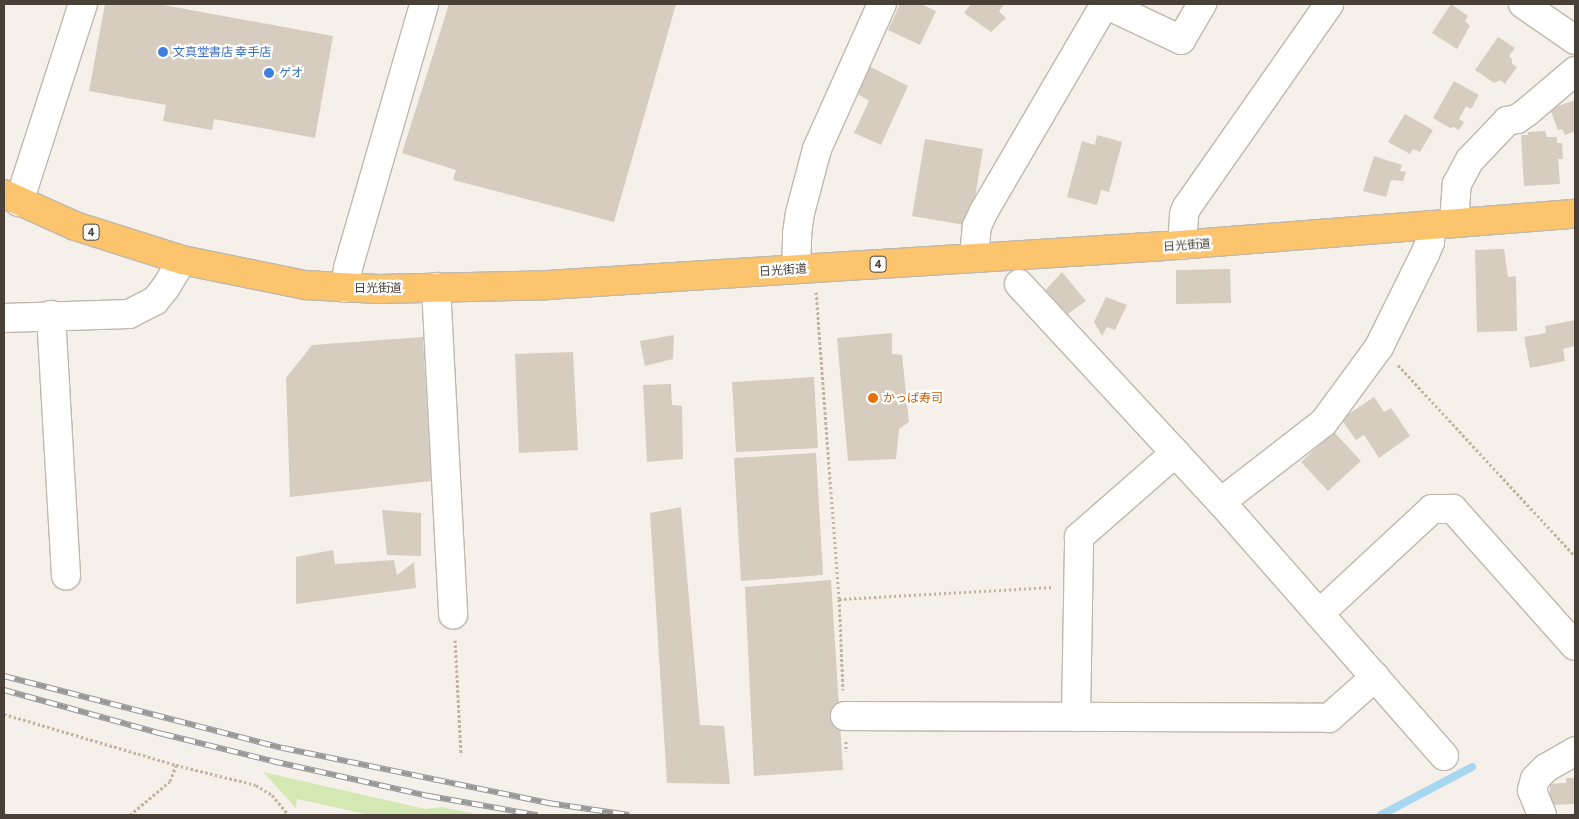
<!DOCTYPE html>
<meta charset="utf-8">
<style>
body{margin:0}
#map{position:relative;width:1579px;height:819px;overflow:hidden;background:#f5f1ea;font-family:Commissioner,"Noto Sans JP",sans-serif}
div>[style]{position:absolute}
.green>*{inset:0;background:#d4e8b3}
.stream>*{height:8px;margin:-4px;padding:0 4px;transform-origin:4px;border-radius:4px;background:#a7d7f0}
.building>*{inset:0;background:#d6ccbf}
.path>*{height:3px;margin-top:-1.5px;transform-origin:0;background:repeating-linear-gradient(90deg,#c2b39d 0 2.5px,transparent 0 5px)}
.roads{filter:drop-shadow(1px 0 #c0b8ac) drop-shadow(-1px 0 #c0b8ac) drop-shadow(0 1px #c0b8ac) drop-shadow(0 -1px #c0b8ac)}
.minor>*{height:28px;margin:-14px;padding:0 14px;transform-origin:14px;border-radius:14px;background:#fff}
.highway>*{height:28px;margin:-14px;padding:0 14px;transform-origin:14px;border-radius:14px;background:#fcc46d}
.rail>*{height:5.5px;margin-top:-2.75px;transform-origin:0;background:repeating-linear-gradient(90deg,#fff 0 11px,#989898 0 22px);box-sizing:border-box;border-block:1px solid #989898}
.dots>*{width:14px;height:14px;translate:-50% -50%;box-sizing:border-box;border:2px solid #fff;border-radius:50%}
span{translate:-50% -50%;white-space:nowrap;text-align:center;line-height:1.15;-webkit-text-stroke:4.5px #fff;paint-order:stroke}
.shield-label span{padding:1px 4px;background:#fff;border:1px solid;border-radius:4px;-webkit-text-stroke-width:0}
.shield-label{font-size:11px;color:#494138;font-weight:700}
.shop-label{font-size:12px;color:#366cbe}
.left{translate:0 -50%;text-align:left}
.street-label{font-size:12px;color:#494138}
.food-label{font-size:12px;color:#c56008}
.frame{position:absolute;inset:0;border:5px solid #494138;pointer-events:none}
</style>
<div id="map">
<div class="green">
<i style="clip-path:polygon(263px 772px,425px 809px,441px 807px,481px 815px,370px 815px,297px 799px,296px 808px)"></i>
</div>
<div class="stream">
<i style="left:1381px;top:815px;width:103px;rotate:-27.8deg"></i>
</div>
<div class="building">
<i style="clip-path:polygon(105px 4px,158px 4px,333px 36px,315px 138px,214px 119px,212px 130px,163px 121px,166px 105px,89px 91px)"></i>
<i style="clip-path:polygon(449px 4px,676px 4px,614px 222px,453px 180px,456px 170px,402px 153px)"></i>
<i style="clip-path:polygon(900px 4px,921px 4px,936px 11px,920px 45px,888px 30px)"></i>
<i style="clip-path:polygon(971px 4px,1002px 4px,1004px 5px,999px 11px,1006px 18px,991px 32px,964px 13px)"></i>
<i style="clip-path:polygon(1451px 4px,1468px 16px,1465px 21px,1470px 26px,1457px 49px,1432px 33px)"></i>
<i style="clip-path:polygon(1498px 37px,1515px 48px,1509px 56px,1512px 59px,1512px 64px,1517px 67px,1505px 84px,1500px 80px,1494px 83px,1475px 70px)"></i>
<i style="clip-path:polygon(869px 66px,908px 86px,881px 145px,854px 133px,869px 101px,856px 93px)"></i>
<i style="clip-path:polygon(1454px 81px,1479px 95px,1471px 109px,1466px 106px,1459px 119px,1464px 122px,1459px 130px,1453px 127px,1450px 128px,1433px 118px)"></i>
<i style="clip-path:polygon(1575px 100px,1575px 131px,1565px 135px,1562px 129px,1558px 130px,1550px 109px)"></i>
<i style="clip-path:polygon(1405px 114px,1433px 130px,1420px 152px,1413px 149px,1410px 154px,1388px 142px)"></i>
<i style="clip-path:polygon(1545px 131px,1547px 137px,1557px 137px,1557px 143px,1562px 143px,1563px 159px,1558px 159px,1560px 184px,1524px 186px,1521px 135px,1528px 135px,1528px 132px)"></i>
<i style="clip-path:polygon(1097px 135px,1122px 142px,1109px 192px,1101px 190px,1097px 205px,1067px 197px,1082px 141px,1095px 145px)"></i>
<i style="clip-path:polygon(925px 139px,983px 149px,973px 210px,965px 225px,912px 216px)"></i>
<i style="clip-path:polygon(1374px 156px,1402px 165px,1400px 171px,1406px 172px,1403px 181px,1391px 180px,1386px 197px,1363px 191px)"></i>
<i style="clip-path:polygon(1504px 249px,1508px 277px,1516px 276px,1517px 331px,1477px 332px,1475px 250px)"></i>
<i style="clip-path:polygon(1230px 269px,1231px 303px,1176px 304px,1176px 270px)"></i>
<i style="clip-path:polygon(1062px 272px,1086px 301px,1061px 319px,1040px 296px)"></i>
<i style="clip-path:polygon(1106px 297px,1127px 305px,1115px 330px,1107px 327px,1102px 336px,1094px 322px)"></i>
<i style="clip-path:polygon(1575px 320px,1575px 346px,1563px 349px,1565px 361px,1530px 368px,1524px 337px,1546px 333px,1545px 326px)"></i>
<i style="clip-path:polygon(892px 333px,892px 354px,902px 355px,909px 422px,899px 429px,896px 459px,848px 461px,837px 338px)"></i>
<i style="clip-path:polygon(674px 335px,673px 359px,645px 366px,640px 341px)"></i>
<i style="clip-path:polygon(423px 337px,431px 481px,290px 497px,286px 378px,312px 345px)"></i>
<i style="clip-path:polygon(573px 352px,578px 450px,519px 453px,515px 354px)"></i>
<i style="clip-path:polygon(814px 377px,818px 448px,736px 452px,732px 382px)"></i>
<i style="clip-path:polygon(671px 384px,672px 405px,682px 406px,683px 459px,647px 462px,643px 385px)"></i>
<i style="clip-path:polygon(1374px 397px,1384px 412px,1391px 408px,1410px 436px,1379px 458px,1364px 435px,1356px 440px,1341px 419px)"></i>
<i style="clip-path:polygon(1334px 432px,1361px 461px,1328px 491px,1301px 462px)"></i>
<i style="clip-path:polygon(816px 453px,823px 575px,741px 581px,734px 458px)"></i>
<i style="clip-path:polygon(681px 507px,700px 725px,724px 726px,730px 784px,667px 783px,650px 513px)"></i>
<i style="clip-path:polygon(382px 510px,421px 513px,421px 556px,387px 555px)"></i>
<i style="clip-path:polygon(333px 550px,335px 564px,394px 560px,397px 575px,414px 562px,416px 588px,296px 604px,296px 557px)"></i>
<i style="clip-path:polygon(831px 580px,843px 770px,754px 776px,745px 587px)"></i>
<i style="clip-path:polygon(1566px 778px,1575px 778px,1575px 804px,1550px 805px,1550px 784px,1566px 783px)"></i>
</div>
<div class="path">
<i style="left:816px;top:292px;width:308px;rotate:85.7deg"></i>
<i style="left:839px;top:599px;width:91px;rotate:87.5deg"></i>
<i style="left:1398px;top:365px;width:260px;rotate:47.2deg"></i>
<i style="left:839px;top:599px;width:214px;rotate:-3.2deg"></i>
<i style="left:455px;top:640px;width:115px;rotate:87deg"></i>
<i style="left:4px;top:714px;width:179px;rotate:16.5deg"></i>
<i style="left:176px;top:765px;width:82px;rotate:14deg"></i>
<i style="left:256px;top:785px;width:19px;rotate:32deg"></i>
<i style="left:272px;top:795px;width:26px;rotate:50deg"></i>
<i style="left:846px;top:741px;width:10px;rotate:90deg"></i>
<i style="left:130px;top:815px;width:52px;rotate:-40.4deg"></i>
<i style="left:170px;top:781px;width:17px;rotate:-69deg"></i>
</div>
<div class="roads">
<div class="minor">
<i style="left:1105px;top:4px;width:84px;rotate:25.3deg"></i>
<i style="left:1181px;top:40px;width:42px;rotate:-59.7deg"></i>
<i style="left:1523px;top:4px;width:63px;rotate:34.7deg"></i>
<i style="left:19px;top:202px;width:208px;rotate:-72.1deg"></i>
<i style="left:1454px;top:223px;width:39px;rotate:-86deg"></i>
<i style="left:1457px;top:184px;width:27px;rotate:-62deg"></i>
<i style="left:1470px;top:160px;width:54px;rotate:-46.5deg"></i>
<i style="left:1507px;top:121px;width:10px;rotate:-11deg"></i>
<i style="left:1517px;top:119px;width:12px;rotate:-35deg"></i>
<i style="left:1527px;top:112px;width:63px;rotate:-40.5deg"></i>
<i style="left:1182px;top:245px;width:31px;rotate:-86deg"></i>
<i style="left:1184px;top:214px;width:8px;rotate:-67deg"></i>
<i style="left:1187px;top:207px;width:248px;rotate:-55deg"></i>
<i style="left:974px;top:258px;width:32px;rotate:-85deg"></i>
<i style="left:977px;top:226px;width:17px;rotate:-65deg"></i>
<i style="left:984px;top:211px;width:240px;rotate:-59.7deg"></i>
<i style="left:796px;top:269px;width:35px;rotate:-88deg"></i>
<i style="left:797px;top:234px;width:21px;rotate:-82deg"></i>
<i style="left:800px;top:213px;width:66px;rotate:-75.1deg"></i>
<i style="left:817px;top:149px;width:159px;rotate:-65.9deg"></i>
<i style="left:1019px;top:284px;width:297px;rotate:47.2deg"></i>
<i style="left:1221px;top:502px;width:338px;rotate:48.7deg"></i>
<i style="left:436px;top:287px;width:328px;rotate:87deg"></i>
<i style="left:345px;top:288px;width:20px;rotate:-81deg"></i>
<i style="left:348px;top:268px;width:275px;rotate:-73.9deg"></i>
<i style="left:51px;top:315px;width:261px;rotate:86.7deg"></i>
<i style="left:4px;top:318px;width:125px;rotate:-1.8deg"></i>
<i style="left:129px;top:314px;width:29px;rotate:-27deg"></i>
<i style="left:155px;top:301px;width:18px;rotate:-52deg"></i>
<i style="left:166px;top:287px;width:31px;rotate:-59deg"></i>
<i style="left:1221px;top:502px;width:130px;rotate:-37.8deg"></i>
<i style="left:1324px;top:422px;width:93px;rotate:-53.7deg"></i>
<i style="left:1379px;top:347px;width:104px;rotate:-63.7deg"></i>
<i style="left:1425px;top:254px;width:13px;rotate:-67deg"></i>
<i style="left:1430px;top:242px;width:17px;rotate:-87deg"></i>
<i style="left:1319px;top:614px;width:154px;rotate:-42.9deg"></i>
<i style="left:1432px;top:509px;width:21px"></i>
<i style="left:1453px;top:509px;width:183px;rotate:48.3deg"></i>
<i style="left:845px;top:716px;width:484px;rotate:0.2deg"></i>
<i style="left:1329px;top:718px;width:62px;rotate:-41.7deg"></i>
<i style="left:1076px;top:717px;width:180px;rotate:-89deg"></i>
<i style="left:1079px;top:537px;width:128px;rotate:-41.2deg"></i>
<i style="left:1542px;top:815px;width:27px;rotate:-112deg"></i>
<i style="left:1532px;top:790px;width:11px;rotate:-75deg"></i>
<i style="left:1535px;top:779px;width:16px;rotate:-45deg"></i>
<i style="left:1546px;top:768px;width:34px;rotate:-30deg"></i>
</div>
<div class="highway">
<i style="left:4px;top:194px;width:78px;rotate:24.3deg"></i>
<i style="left:75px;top:226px;width:112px;rotate:17.6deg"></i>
<i style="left:182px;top:260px;width:126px;rotate:11.5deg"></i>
<i style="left:305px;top:285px;width:73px;rotate:3.1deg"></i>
<i style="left:378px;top:289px;width:170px;rotate:-1.3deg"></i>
<i style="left:548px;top:285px;width:618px;rotate:-3.62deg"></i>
<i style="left:1165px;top:246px;width:411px;rotate:-4.5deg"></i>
</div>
</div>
<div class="rail">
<i style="left:4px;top:676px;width:288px;rotate:14.5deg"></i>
<i style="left:283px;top:748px;width:271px;rotate:11.7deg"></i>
<i style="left:548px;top:803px;width:82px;rotate:8.4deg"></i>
<i style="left:4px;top:690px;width:165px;rotate:15.5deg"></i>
<i style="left:163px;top:734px;width:112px;rotate:13.9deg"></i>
<i style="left:272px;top:761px;width:161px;rotate:12.6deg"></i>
<i style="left:429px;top:796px;width:110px;rotate:10deg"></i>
</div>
<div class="dots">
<i style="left:163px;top:52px;background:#3f7fe0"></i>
<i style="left:269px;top:73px;background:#3f7fe0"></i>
<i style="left:873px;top:398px;background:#e8710a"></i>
</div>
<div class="shield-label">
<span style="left:91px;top:232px">4</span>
<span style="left:878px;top:264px">4</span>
</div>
<div class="shop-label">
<span class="left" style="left:173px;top:52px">文真堂書店 幸手店</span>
<span class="left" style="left:279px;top:73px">ゲオ</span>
</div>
<div class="street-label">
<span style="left:1187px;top:245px;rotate:-4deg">日光街道</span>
<span style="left:783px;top:270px;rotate:-4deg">日光街道</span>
<span style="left:378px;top:288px">日光街道</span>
</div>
<div class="food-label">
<span class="left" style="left:883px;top:398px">かっぱ寿司</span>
</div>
<div class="frame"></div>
</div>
